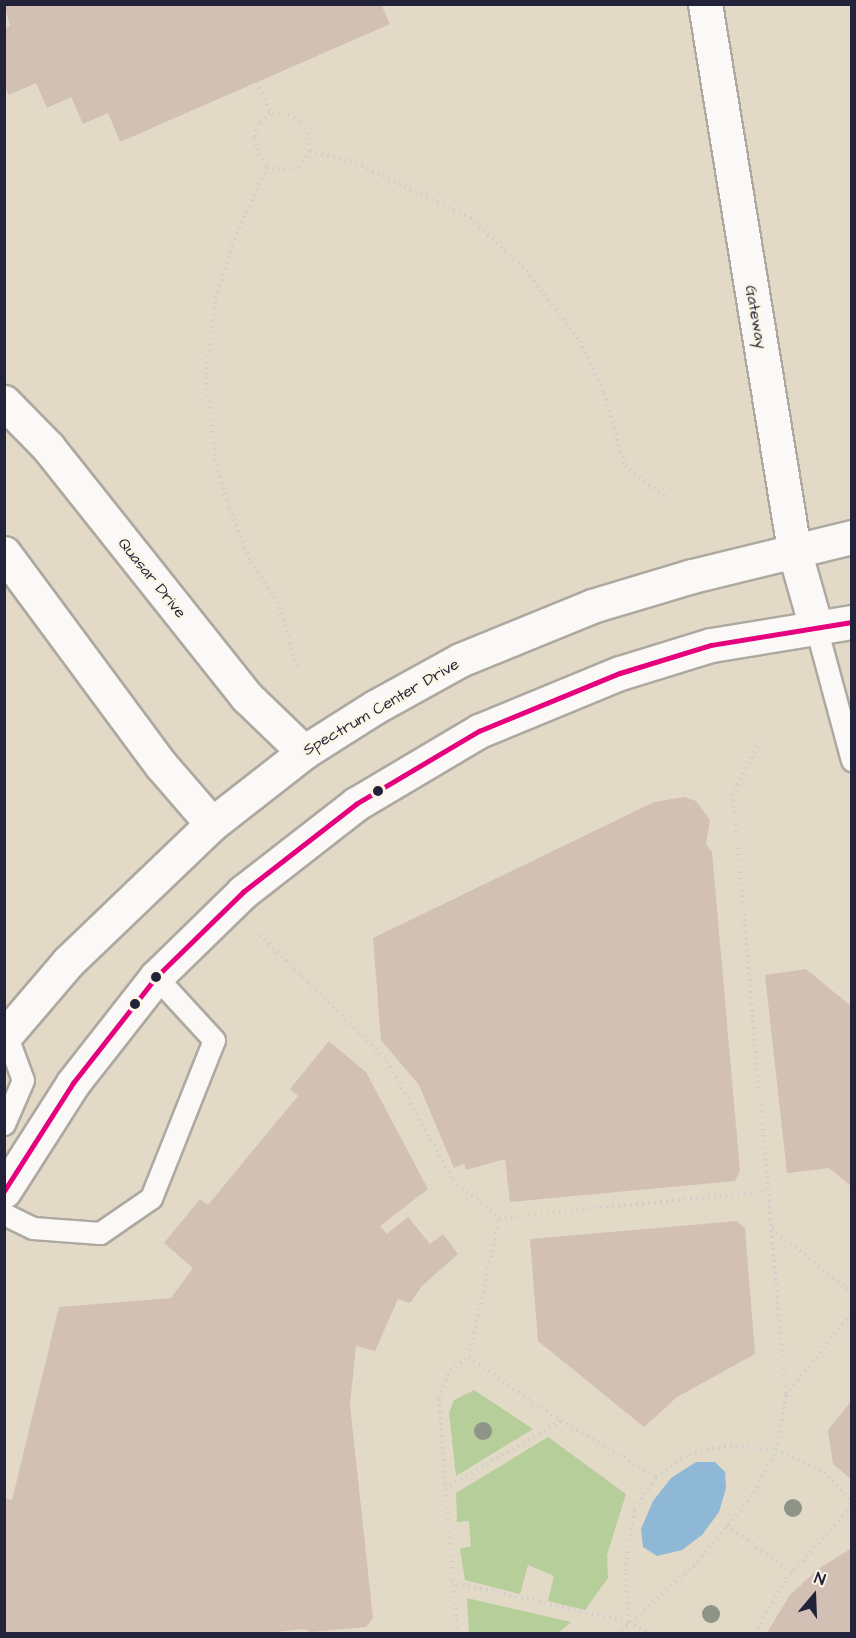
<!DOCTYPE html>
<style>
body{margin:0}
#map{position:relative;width:856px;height:1638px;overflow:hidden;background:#e2dac7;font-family:"Architects Daughter",sans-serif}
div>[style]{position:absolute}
.green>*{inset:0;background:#b6ce9a}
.water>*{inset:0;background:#8eb8d6}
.building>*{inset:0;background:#d3c0b5}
.path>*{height:4px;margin-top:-2px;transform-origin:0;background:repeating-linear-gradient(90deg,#d1cfcb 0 1.5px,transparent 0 6px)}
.roads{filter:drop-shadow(2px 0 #aea9a0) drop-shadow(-2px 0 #aea9a0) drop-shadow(0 2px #aea9a0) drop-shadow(0 -2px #aea9a0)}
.lane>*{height:21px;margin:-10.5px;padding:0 10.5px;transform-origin:10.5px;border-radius:10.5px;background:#fbf9f7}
.secondary>*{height:33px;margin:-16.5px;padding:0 16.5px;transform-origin:16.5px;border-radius:16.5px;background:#fbf9f7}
.bus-1>*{height:4.5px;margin:-2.25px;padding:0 2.25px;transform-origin:2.25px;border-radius:2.25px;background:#e5007d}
.trees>*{width:18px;height:18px;margin:-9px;border-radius:50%;background:#8e9486}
.dots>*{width:16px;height:16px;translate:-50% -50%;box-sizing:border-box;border:3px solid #fcf5e5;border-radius:50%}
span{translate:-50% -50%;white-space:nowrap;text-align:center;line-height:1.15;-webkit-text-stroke:5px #fcf5e5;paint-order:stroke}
.street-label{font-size:16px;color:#22223b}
.frame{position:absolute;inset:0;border:6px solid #22223b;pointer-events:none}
.north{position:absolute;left:784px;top:1566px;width:60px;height:60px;-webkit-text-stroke:4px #fcf5e5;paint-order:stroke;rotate:19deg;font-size:16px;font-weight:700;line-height:24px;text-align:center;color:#22223b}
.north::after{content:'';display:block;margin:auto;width:21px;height:27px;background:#22223b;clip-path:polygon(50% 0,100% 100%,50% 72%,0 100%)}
</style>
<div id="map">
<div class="green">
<i style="clip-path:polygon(474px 1390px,533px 1429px,456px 1476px,449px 1413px,454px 1400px)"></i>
<i style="clip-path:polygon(548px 1437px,626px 1494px,607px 1555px,608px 1578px,585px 1610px,548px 1601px,554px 1576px,528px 1565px,520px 1594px,465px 1580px,460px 1549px,471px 1546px,469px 1521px,457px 1522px,456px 1493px)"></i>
<i style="clip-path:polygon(467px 1598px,571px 1622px,558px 1633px,469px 1633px)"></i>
</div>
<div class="water">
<i style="clip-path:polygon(696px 1462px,715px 1462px,725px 1472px,726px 1488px,719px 1512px,702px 1535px,682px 1550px,657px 1556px,643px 1547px,641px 1529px,653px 1501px,671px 1478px)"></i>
</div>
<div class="building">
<i style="clip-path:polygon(4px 4px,381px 4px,390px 24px,120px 142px,108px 113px,83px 124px,71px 97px,47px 108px,36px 83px,9px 95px,4px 85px,4px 29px,10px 26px)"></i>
<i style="clip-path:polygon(684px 797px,696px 801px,710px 820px,706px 844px,712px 852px,740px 1171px,735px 1181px,510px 1202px,505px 1159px,466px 1170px,464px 1164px,454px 1168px,419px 1085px,381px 1040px,373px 938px,654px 802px)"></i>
<i style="clip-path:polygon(806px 969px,852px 1007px,852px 1187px,829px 1168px,787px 1173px,765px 975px)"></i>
<i style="clip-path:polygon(329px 1041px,366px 1072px,428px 1189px,380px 1226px,387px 1234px,408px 1217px,430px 1244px,443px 1234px,458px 1254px,422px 1286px,410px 1303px,398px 1299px,375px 1351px,356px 1346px,350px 1405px,373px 1618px,366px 1627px,310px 1632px,305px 1629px,256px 1634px,4px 1634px,4px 1498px,12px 1500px,59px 1307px,171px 1298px,193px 1268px,164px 1243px,200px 1199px,208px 1205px,298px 1096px,290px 1089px)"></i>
<i style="clip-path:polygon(737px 1221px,745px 1228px,755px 1354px,677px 1397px,644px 1427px,538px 1341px,530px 1239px)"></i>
<i style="clip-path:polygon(852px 1400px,852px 1480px,833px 1464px,828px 1430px)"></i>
<i style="clip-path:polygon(852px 1548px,852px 1634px,766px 1634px,790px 1595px,818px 1569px)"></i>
</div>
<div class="path">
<i style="left:257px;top:82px;width:34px;rotate:67deg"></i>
<i style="left:270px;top:113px;width:16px;rotate:135deg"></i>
<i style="left:259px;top:124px;width:15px;rotate:110deg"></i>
<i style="left:254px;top:138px;width:17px;rotate:73deg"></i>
<i style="left:259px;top:154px;width:15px;rotate:58deg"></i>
<i style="left:267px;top:167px;width:17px;rotate:10deg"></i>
<i style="left:284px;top:170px;width:15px;rotate:-11deg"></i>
<i style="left:299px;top:167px;width:19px;rotate:-55deg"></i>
<i style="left:310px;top:151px;width:17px;rotate:-97deg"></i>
<i style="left:308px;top:134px;width:15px;rotate:-122deg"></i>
<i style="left:300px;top:121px;width:16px;rotate:-150deg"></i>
<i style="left:286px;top:113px;width:16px;rotate:180deg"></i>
<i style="left:310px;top:151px;width:48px;rotate:14.6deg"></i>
<i style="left:356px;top:163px;width:127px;rotate:25.8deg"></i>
<i style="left:470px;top:218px;width:77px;rotate:43.4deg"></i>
<i style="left:526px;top:271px;width:88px;rotate:52.4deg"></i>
<i style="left:580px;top:341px;width:57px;rotate:65.2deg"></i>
<i style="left:604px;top:393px;width:76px;rotate:74deg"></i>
<i style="left:625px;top:466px;width:54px;rotate:37.5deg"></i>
<i style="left:267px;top:167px;width:85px;rotate:114.2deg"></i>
<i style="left:232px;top:245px;width:59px;rotate:106.6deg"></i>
<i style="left:215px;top:302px;width:76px;rotate:96.8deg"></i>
<i style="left:206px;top:377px;width:82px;rotate:83.7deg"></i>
<i style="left:215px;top:459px;width:51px;rotate:74.1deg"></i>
<i style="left:229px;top:508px;width:58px;rotate:67.8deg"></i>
<i style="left:251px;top:562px;width:48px;rotate:56deg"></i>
<i style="left:278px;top:602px;width:68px;rotate:73.7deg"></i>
<i style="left:760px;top:741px;width:59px;rotate:117deg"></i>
<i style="left:733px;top:794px;width:603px;rotate:84.96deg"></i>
<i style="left:260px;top:935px;width:179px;rotate:44.8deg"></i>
<i style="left:387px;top:1061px;width:136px;rotate:61deg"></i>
<i style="left:453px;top:1180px;width:60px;rotate:39.6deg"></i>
<i style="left:499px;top:1218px;width:270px;rotate:-5.7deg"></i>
<i style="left:772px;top:1228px;width:103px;rotate:39.1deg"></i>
<i style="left:469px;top:1357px;width:88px;rotate:35.3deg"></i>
<i style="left:541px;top:1408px;width:134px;rotate:31deg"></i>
<i style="left:445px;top:1488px;width:134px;rotate:-30deg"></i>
<i style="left:727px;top:1526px;width:80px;rotate:35.3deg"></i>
<i style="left:451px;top:1582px;width:182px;rotate:12.7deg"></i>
<i style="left:629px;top:1622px;width:26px;rotate:28deg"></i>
<i style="left:629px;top:1622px;width:51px;rotate:-94.5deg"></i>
<i style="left:625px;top:1571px;width:63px;rotate:-81.7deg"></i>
<i style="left:634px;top:1509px;width:39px;rotate:-55deg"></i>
<i style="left:656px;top:1477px;width:40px;rotate:-34.9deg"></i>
<i style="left:689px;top:1454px;width:42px;rotate:-11deg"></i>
<i style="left:730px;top:1446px;width:46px;rotate:5deg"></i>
<i style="left:776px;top:1450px;width:53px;rotate:24.6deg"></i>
<i style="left:824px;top:1472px;width:40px;rotate:46deg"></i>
<i style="left:457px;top:1634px;width:237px;rotate:-94.4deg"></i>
<i style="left:439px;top:1398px;width:30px;rotate:-69deg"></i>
<i style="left:450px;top:1370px;width:23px;rotate:-34deg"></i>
<i style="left:469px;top:1357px;width:141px;rotate:-77.7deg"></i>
<i style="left:617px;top:1634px;width:108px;rotate:-41.6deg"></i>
<i style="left:698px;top:1562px;width:89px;rotate:-50.9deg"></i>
<i style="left:754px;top:1493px;width:48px;rotate:-62.9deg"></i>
<i style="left:776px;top:1450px;width:56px;rotate:-79.7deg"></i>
<i style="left:786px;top:1395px;width:105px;rotate:-51.2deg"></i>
<i style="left:754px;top:1634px;width:64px;rotate:-59.8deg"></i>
<i style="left:786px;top:1579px;width:98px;rotate:-47.9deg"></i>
</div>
<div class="roads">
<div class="lane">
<i style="left:816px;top:627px;width:138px;rotate:74.9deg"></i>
<i style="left:4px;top:1029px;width:54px;rotate:69.6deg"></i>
<i style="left:23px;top:1080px;width:48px;rotate:113.4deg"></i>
<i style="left:4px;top:1214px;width:32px;rotate:26deg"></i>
<i style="left:33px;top:1228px;width:67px;rotate:4.3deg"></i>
<i style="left:100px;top:1233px;width:62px;rotate:-34.5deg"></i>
<i style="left:151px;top:1198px;width:170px;rotate:-68.3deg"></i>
<i style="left:214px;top:1040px;width:86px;rotate:-132.6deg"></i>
</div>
<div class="secondary">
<i style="left:705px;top:4px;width:553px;rotate:80.74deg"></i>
<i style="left:794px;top:550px;width:80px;rotate:74.1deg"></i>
<i style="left:4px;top:402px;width:63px;rotate:45.6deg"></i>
<i style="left:48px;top:447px;width:320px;rotate:51.5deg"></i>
<i style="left:247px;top:697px;width:79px;rotate:44deg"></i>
<i style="left:4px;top:553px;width:264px;rotate:53.5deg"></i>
<i style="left:161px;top:765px;width:78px;rotate:49.2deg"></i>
<i style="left:4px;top:1037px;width:99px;rotate:-49.5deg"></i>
<i style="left:68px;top:962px;width:199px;rotate:-43.8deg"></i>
<i style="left:212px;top:824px;width:117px;rotate:-38deg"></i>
<i style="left:304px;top:752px;width:84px;rotate:-32.4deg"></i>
<i style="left:375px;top:707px;width:97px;rotate:-28.9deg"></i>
<i style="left:460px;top:660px;width:143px;rotate:-22.2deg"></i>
<i style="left:592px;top:606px;width:104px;rotate:-16.7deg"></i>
<i style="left:692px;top:576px;width:165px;rotate:-13.7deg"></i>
<i style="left:4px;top:1191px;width:128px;rotate:-57.4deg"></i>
<i style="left:73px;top:1083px;width:135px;rotate:-51.9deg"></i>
<i style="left:156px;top:977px;width:122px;rotate:-44.3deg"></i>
<i style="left:243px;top:892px;width:143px;rotate:-37.9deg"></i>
<i style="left:356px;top:804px;width:143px;rotate:-30.7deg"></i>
<i style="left:479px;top:731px;width:152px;rotate:-22.4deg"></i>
<i style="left:620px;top:673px;width:95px;rotate:-17.1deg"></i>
<i style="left:711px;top:645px;width:143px;rotate:-9.3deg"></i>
</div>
</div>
<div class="bus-1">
<i style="left:4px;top:1191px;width:128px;rotate:-57.4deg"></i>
<i style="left:73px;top:1083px;width:135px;rotate:-51.9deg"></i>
<i style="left:156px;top:977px;width:122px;rotate:-44.3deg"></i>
<i style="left:243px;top:892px;width:143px;rotate:-37.9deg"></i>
<i style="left:356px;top:804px;width:143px;rotate:-30.7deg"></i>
<i style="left:479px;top:731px;width:152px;rotate:-22.4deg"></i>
<i style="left:620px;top:673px;width:95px;rotate:-17.1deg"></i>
<i style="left:711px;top:645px;width:143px;rotate:-9.3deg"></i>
</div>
<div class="trees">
<i style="left:483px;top:1431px"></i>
<i style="left:793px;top:1508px"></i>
<i style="left:711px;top:1614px"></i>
</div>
<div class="dots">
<i style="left:378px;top:791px;background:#22223b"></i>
<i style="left:156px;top:977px;background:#22223b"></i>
<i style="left:135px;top:1004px;background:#22223b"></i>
</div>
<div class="street-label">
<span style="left:756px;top:317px;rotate:80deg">Gateway</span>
<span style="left:152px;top:578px;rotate:51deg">Quasar Drive</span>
<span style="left:381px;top:707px;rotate:-30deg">Spectrum Center Drive</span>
</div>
<div class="frame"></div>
<div class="north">N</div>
</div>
